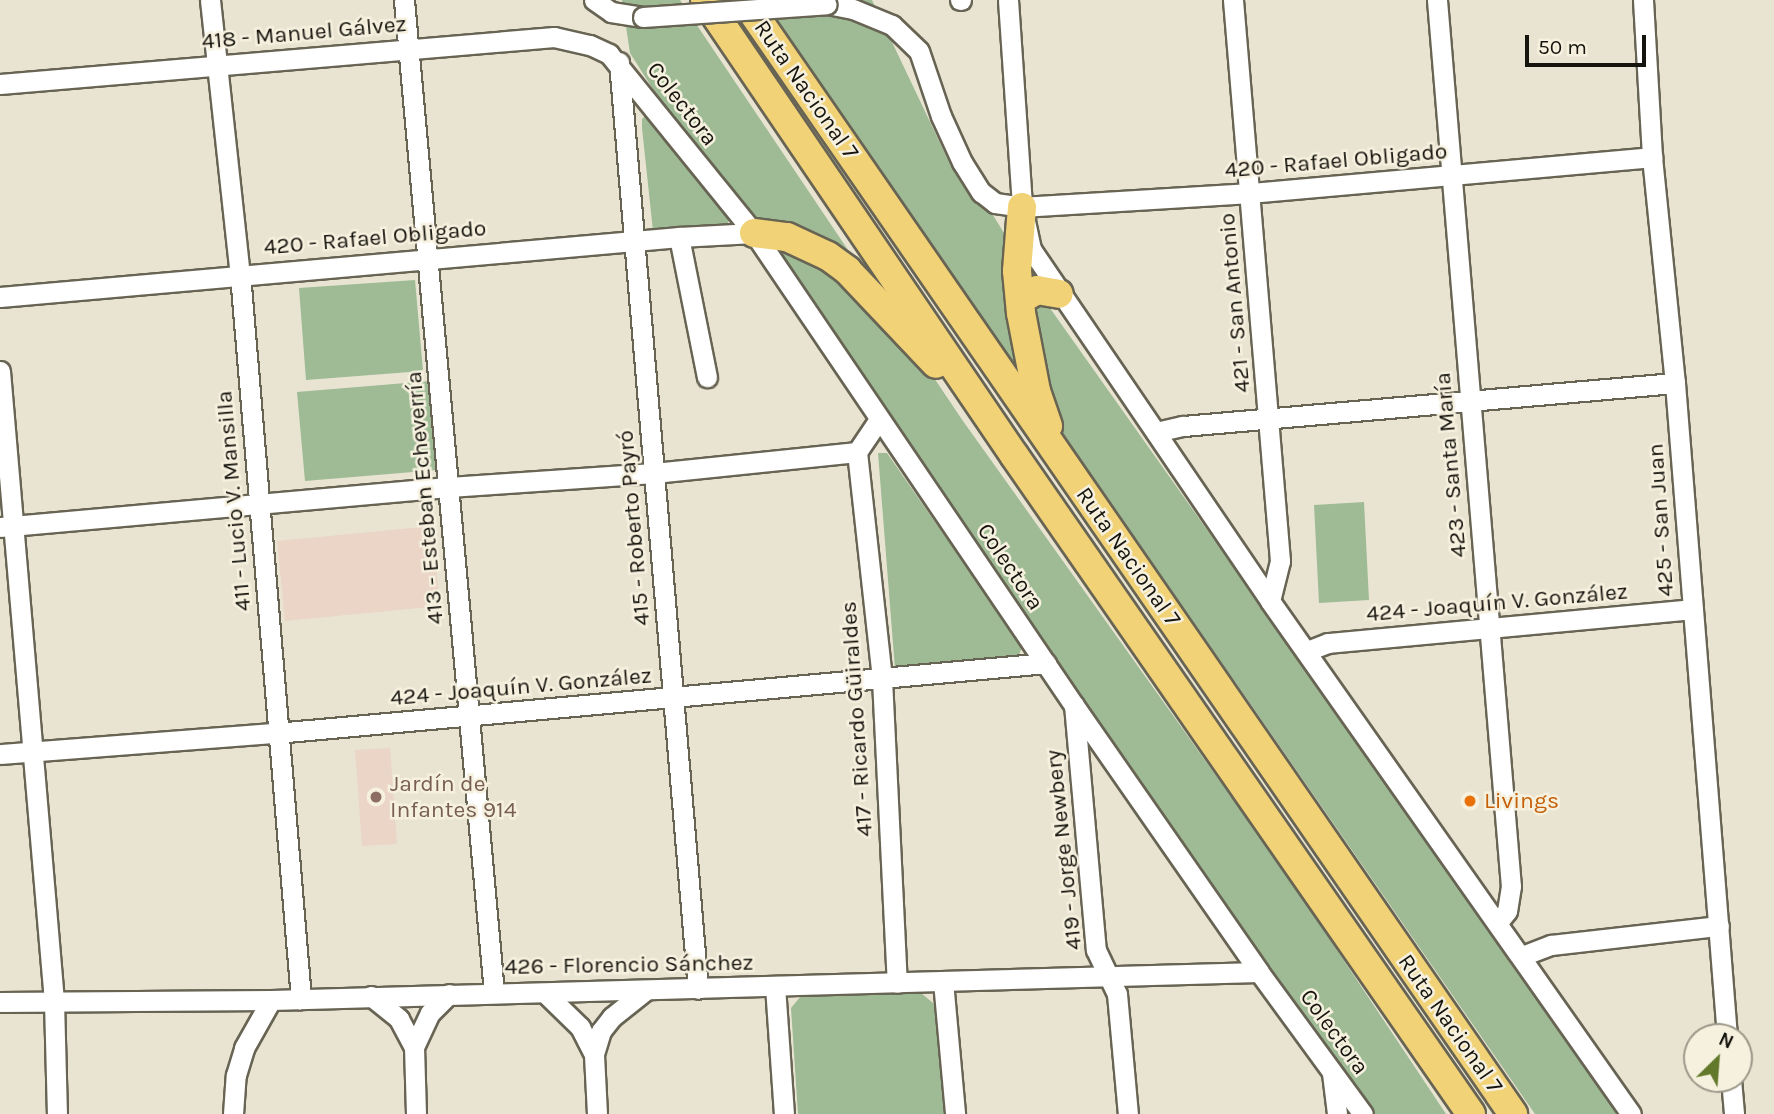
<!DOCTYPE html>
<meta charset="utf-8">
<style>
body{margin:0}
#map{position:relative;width:1774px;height:1114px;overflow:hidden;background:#e9e4d2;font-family:Karla,sans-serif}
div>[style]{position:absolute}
.education>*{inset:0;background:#ead5c7}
.green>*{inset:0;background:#9ebb95}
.roads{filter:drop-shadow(2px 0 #686454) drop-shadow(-2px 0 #686454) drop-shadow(0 2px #686454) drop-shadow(0 -2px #686454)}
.minor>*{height:19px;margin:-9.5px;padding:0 9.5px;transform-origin:9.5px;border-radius:9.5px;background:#fff}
.highway>*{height:28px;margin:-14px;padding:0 14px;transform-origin:14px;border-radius:14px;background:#f2d277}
.bridges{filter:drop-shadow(2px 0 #686454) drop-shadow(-2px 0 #686454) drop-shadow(0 2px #686454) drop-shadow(0 -2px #686454)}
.minor-bridge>*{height:19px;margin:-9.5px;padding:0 9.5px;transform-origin:9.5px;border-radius:9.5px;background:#fff}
.dots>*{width:19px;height:19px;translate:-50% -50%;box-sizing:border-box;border:4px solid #f6f1df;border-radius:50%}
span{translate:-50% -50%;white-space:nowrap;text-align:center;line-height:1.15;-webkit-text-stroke:5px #f6f1df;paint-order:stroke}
.street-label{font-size:23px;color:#16140e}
.education-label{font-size:23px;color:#785e54}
.left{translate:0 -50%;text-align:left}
.food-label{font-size:23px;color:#c56008}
.north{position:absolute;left:1683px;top:1023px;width:70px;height:70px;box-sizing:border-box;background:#f6f1df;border:2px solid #9c998b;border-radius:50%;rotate:25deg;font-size:19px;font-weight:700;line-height:28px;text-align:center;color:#16140e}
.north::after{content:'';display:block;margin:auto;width:24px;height:32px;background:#62792b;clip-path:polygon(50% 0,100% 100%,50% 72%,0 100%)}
.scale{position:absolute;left:1525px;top:35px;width:121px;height:32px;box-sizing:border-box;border:4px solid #16140e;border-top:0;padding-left:9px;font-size:21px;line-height:24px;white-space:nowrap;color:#16140e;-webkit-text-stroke:5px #f6f1df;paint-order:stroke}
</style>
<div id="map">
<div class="education">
<i style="clip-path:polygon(432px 526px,440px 606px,285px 621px,277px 541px)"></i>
<i style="clip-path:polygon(390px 748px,397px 844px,362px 846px,355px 750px)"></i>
</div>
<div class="green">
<i style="clip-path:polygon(622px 0,680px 0,963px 421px,1289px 878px,1446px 1114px,1368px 1114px,668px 113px,630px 53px)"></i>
<i style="clip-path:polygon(762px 0,872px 0,951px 166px,988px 207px,1052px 311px,1621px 1114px,1535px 1114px)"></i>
<i style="clip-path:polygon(648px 114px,730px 217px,727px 226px,653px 231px,642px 128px,642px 119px)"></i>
<i style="clip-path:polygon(415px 280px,423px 371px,306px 380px,299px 288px)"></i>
<i style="clip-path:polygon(430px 381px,437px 470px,305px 481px,297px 392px)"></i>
<i style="clip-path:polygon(878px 453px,887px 453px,1022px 647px,1019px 655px,895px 669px)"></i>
<i style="clip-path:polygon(1364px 502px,1369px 600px,1319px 603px,1314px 505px)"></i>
<i style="clip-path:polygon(921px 993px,939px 1008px,948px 1114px,798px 1114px,791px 1008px,800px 997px)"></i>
</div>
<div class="roads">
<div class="minor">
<i style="left:210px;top:0;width:276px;rotate:83.8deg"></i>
<i style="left:240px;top:274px;width:728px;rotate:85.19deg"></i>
<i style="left:404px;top:0;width:996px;rotate:84.82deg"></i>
<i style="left:594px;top:0;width:21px;rotate:35deg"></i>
<i style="left:611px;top:12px;width:32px;rotate:9deg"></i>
<i style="left:960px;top:0;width:1px"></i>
<i style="left:1008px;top:0;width:207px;rotate:86.1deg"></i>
<i style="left:1022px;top:207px;width:43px;rotate:77.9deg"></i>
<i style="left:1031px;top:249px;width:425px;rotate:55.8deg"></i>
<i style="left:1270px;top:601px;width:627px;rotate:54.87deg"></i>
<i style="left:1233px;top:0;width:563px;rotate:85.21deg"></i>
<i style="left:1280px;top:561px;width:41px;rotate:104deg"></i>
<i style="left:1437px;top:0;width:889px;rotate:85.23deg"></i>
<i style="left:1511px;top:886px;width:25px;rotate:99deg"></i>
<i style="left:1507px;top:911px;width:14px;rotate:129deg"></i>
<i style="left:1643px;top:0;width:157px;rotate:86.7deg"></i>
<i style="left:1652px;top:157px;width:227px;rotate:84.2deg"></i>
<i style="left:1675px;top:383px;width:656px;rotate:85.45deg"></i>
<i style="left:827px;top:4px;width:26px;rotate:11deg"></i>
<i style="left:853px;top:9px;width:42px;rotate:22.3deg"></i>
<i style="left:892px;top:25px;width:37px;rotate:44deg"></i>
<i style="left:919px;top:51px;width:69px;rotate:71.3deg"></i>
<i style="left:941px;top:116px;width:51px;rotate:65.5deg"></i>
<i style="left:962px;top:162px;width:36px;rotate:58deg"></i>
<i style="left:981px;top:192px;width:18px;rotate:38deg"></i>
<i style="left:995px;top:203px;width:27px;rotate:8deg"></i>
<i style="left:1022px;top:207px;width:228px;rotate:-3.5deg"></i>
<i style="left:1250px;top:193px;width:404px;rotate:-5.1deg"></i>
<i style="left:619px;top:62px;width:930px;rotate:85.13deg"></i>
<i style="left:0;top:84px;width:556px;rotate:-4.85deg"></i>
<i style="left:554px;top:37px;width:37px;rotate:13deg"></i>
<i style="left:590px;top:45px;width:21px;rotate:25deg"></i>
<i style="left:609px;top:54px;width:230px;rotate:51deg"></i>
<i style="left:754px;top:233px;width:569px;rotate:55.89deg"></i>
<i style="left:1073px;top:704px;width:326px;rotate:55.2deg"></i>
<i style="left:1259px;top:972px;width:176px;rotate:53.8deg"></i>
<i style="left:679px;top:237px;width:143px;rotate:78.7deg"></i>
<i style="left:0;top:297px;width:682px;rotate:-5.05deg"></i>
<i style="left:679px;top:237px;width:75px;rotate:-3.1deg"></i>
<i style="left:0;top:371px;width:632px;rotate:85.1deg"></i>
<i style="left:54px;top:1001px;width:113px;rotate:88.5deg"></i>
<i style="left:1156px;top:432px;width:28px;rotate:-13deg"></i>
<i style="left:1183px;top:426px;width:494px;rotate:-5deg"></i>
<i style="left:857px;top:452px;width:228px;rotate:83.7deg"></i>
<i style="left:882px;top:679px;width:304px;rotate:87.2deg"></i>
<i style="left:0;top:527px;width:451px;rotate:-5.1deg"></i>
<i style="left:449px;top:487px;width:205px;rotate:-3.9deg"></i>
<i style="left:654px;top:473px;width:204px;rotate:-5.9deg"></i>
<i style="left:857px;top:452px;width:40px;rotate:-56deg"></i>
<i style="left:1307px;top:651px;width:22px;rotate:-21deg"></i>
<i style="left:1328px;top:643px;width:366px;rotate:-5.3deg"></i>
<i style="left:1074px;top:705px;width:246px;rotate:84.9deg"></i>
<i style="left:1096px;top:950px;width:49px;rotate:64.5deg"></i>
<i style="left:1117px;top:994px;width:121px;rotate:84.8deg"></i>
<i style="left:0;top:754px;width:277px;rotate:-4.4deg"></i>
<i style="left:276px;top:733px;width:773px;rotate:-5.19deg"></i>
<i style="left:1522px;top:956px;width:31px;rotate:-21deg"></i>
<i style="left:1551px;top:945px;width:169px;rotate:-6.5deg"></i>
<i style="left:943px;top:981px;width:134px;rotate:84.8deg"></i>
<i style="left:775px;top:986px;width:128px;rotate:86deg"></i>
<i style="left:545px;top:993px;width:49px;rotate:44.2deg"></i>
<i style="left:580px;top:1027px;width:30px;rotate:63deg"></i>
<i style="left:371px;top:996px;width:36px;rotate:39deg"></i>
<i style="left:399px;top:1019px;width:32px;rotate:62deg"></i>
<i style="left:0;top:1002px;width:271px;rotate:-0.4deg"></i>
<i style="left:271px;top:1000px;width:988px;rotate:-1.62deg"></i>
<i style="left:1332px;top:1073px;width:41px;rotate:83deg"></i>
<i style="left:1731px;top:1079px;width:35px;rotate:85deg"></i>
<i style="left:233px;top:1114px;width:39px;rotate:-86deg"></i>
<i style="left:236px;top:1075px;width:28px;rotate:-73deg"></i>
<i style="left:244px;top:1048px;width:55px;rotate:-60.6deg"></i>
<i style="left:416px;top:1114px;width:67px;rotate:-91.7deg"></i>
<i style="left:414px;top:1047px;width:38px;rotate:-65deg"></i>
<i style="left:430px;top:1013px;width:27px;rotate:-45deg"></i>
<i style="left:597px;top:1114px;width:60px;rotate:-92.9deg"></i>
<i style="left:594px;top:1054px;width:24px;rotate:-73deg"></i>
<i style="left:601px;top:1031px;width:18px;rotate:-52deg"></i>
<i style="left:612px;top:1017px;width:43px;rotate:-38.5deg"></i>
</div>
<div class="highway">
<i style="left:705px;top:0;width:550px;rotate:55.82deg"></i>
<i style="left:1014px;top:455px;width:802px;rotate:55.26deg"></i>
<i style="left:744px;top:0;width:1354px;rotate:55.38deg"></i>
<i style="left:1022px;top:207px;width:64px;rotate:94.5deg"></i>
<i style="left:1017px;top:271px;width:42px;rotate:84.6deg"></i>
<i style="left:1021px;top:313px;width:79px;rotate:79.1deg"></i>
<i style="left:1036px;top:391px;width:37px;rotate:71deg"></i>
<i style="left:754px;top:233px;width:33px;rotate:7deg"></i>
<i style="left:787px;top:237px;width:45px;rotate:24.9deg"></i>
<i style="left:828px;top:256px;width:24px;rotate:36deg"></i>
<i style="left:847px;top:270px;width:129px;rotate:46.6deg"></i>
<i style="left:1020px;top:300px;width:20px;rotate:-30deg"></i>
<i style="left:1037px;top:290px;width:22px;rotate:10deg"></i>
</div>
</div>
<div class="bridges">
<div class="minor-bridge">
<i style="left:643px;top:17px;width:184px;rotate:-4deg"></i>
</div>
</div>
<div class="dots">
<i style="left:376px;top:797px;background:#8d6e63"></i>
<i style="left:1470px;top:801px;background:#e8710a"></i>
</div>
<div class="street-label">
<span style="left:304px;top:33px;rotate:-5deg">418 - Manuel Gálvez</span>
<span style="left:806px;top:90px;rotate:55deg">Ruta Nacional 7</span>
<span style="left:682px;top:104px;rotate:52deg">Colectora</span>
<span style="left:1336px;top:161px;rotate:-5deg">420 - Rafael Obligado</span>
<span style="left:375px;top:238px;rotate:-5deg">420 - Rafael Obligado</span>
<span style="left:1235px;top:303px;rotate:-95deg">421 - San Antonio</span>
<span style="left:1451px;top:465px;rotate:-95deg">423 - Santa María</span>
<span style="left:425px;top:498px;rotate:-95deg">413 - Esteban Echeverría</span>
<span style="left:234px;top:501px;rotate:-95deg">411 - Lucio V. Mansilla</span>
<span style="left:1661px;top:520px;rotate:-94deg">425 - San Juan</span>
<span style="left:634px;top:528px;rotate:-95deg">415 - Roberto Payró</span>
<span style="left:1128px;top:557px;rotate:55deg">Ruta Nacional 7</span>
<span style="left:1010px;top:567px;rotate:56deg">Colectora</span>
<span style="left:1497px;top:603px;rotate:-5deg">424 - Joaquín V. González</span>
<span style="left:521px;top:687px;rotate:-5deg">424 - Joaquín V. González</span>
<span style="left:857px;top:719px;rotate:-94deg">417 - Ricardo Güiraldes</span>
<span style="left:1064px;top:850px;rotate:-96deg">419 - Jorge Newbery</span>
<span style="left:629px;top:965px;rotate:-1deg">426 - Florencio Sánchez</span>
<span style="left:1450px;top:1024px;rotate:55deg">Ruta Nacional 7</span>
<span style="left:1334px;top:1032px;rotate:54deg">Colectora</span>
</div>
<div class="education-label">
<span class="left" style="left:390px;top:797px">Jardín de<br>Infantes 914</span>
</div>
<div class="food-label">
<span class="left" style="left:1484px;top:801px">Livings</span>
</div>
<div class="north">N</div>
<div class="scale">50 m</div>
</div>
